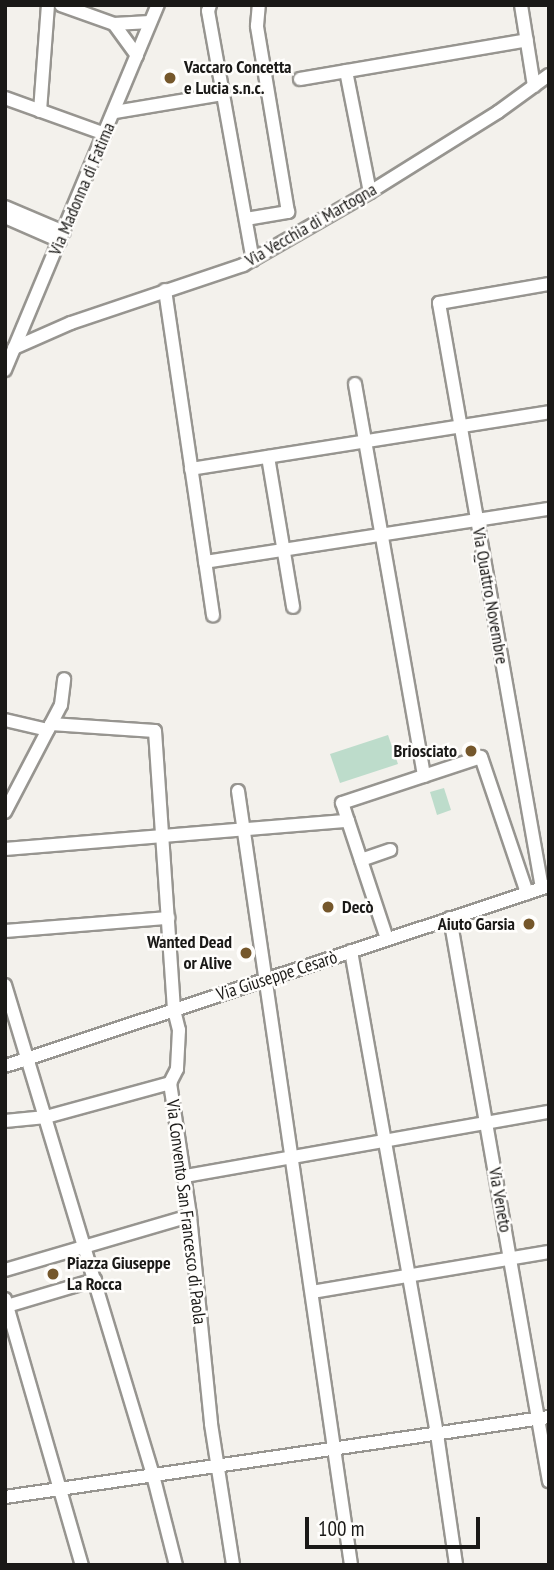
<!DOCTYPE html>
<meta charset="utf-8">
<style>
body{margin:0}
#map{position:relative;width:554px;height:1570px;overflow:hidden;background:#f3f1ec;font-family:"PT Sans Narrow",sans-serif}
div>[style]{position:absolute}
.green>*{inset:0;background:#bddccb}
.roads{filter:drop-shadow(2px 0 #979590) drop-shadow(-2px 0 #979590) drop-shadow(0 2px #979590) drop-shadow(0 -2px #979590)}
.minor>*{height:12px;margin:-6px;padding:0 6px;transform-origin:6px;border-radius:6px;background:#fff}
.dots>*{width:19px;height:19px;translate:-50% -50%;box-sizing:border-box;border:4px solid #fffefc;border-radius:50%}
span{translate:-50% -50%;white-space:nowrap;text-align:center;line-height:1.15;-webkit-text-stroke:5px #fffefc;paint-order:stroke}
.poi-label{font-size:18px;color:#1a1917;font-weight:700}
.left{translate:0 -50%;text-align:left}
.right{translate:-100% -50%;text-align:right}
.street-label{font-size:18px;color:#1a1917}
.frame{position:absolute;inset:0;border:7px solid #1a1917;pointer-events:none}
.scale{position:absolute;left:305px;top:1517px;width:175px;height:32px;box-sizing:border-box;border:4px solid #1a1917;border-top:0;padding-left:9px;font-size:21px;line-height:24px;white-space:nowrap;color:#1a1917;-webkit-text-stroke:5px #fffefc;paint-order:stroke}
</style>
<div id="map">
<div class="green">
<i style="clip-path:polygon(388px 735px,398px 764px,340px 783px,330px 754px)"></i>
<i style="clip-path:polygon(444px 788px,451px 810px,437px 815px,430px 792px)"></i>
</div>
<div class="roads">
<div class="minor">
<i style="left:61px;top:5px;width:56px;rotate:19.7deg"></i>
<i style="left:114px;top:24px;width:36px;rotate:-3deg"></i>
<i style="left:210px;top:5px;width:6px;rotate:108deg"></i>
<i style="left:208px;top:11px;width:253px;rotate:79.8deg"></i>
<i style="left:521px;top:5px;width:82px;rotate:80.9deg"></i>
<i style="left:114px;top:24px;width:39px;rotate:54deg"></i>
<i style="left:346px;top:71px;width:123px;rotate:78.8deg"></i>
<i style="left:300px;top:79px;width:230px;rotate:-9.7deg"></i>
<i style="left:5px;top:98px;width:106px;rotate:19.8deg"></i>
<i style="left:40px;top:111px;width:106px;rotate:-85.7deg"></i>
<i style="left:115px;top:112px;width:109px;rotate:-9.5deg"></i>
<i style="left:5px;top:207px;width:64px;rotate:23deg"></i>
<i style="left:5px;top:217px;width:60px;rotate:23.6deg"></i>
<i style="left:246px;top:219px;width:43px;rotate:-9.5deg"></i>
<i style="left:288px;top:212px;width:189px;rotate:-99.5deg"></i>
<i style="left:257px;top:26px;width:21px;rotate:-85deg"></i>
<i style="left:165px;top:290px;width:329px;rotate:81.6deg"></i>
<i style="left:14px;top:348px;width:62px;rotate:-23.7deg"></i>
<i style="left:71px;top:323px;width:182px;rotate:-18.6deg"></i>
<i style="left:243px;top:265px;width:146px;rotate:-29.9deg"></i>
<i style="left:370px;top:192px;width:151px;rotate:-32deg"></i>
<i style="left:498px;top:112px;width:63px;rotate:-36deg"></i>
<i style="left:5px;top:370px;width:396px;rotate:-67.3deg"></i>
<i style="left:355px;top:384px;width:398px;rotate:80deg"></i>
<i style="left:268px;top:457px;width:152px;rotate:80.5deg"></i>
<i style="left:191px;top:469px;width:363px;rotate:-9deg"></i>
<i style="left:205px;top:562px;width:348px;rotate:-8.8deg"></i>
<i style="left:5px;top:720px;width:44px;rotate:13.1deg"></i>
<i style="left:51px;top:724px;width:104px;rotate:3.9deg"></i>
<i style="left:155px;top:731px;width:280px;rotate:86.1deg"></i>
<i style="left:174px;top:1010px;width:21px;rotate:76deg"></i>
<i style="left:179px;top:1030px;width:39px;rotate:93deg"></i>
<i style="left:177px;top:1069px;width:16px;rotate:117deg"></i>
<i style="left:238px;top:791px;width:782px;rotate:81.69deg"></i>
<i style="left:5px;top:812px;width:121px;rotate:-62.4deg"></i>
<i style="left:61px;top:705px;width:26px;rotate:-83deg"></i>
<i style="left:348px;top:821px;width:19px;rotate:-108deg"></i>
<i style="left:342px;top:803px;width:146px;rotate:-18.3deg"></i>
<i style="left:481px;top:757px;width:144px;rotate:71.3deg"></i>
<i style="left:5px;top:849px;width:344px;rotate:-4.7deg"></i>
<i style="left:348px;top:821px;width:124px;rotate:71.7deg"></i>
<i style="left:361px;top:860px;width:31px;rotate:-19deg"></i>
<i style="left:542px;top:888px;width:594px;rotate:-99.99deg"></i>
<i style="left:439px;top:303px;width:112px;rotate:-9.8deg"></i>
<i style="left:450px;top:918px;width:572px;rotate:80.03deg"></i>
<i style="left:5px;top:931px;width:164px;rotate:-4.6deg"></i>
<i style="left:351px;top:951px;width:491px;rotate:79.9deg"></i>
<i style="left:437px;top:1434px;width:132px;rotate:81.7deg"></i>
<i style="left:5px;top:985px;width:512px;rotate:73.19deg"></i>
<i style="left:153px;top:1475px;width:93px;rotate:75.7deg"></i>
<i style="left:5px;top:1066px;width:573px;rotate:-18.31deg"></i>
<i style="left:170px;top:1083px;width:134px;rotate:81.4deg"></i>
<i style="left:190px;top:1216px;width:209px;rotate:84.2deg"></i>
<i style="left:211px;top:1424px;width:143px;rotate:81.1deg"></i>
<i style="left:5px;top:1121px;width:41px;rotate:-5.6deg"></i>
<i style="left:46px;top:1117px;width:129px;rotate:-15.3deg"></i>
<i style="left:185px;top:1176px;width:370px;rotate:-10deg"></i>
<i style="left:5px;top:1270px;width:193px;rotate:-16.3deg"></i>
<i style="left:312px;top:1292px;width:240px;rotate:-9.6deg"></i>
<i style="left:5px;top:1299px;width:277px;rotate:73.9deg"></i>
<i style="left:7px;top:1306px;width:92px;rotate:-16.5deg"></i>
<i style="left:5px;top:1497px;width:550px;rotate:-8.37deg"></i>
</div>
</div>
<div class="dots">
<i style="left:170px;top:78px;background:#75572b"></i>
<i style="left:471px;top:751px;background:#75572b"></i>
<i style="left:328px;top:907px;background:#75572b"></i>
<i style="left:529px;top:924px;background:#75572b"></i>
<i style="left:246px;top:953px;background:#75572b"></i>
<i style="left:53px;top:1274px;background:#75572b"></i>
</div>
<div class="poi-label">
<span class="left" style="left:184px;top:78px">Vaccaro Concetta<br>e Lucia s.n.c.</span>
<span class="right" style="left:457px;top:751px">Briosciato</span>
<span class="left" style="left:342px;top:907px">Decò</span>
<span class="right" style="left:515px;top:924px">Aiuto Garsia</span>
<span class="right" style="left:232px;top:953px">Wanted Dead<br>or Alive</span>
<span class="left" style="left:67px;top:1274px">Piazza Giuseppe<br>La Rocca</span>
</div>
<div class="street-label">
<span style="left:82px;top:189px;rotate:-67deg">Via Madonna di Fatima</span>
<span style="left:311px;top:225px;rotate:-30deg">Via Vecchia di Martogna</span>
<span style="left:490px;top:596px;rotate:80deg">Via Quattro Novembre</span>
<span style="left:277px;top:976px;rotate:-18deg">Via Giuseppe Cesarò</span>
<span style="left:500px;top:1200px;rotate:80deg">Via Veneto</span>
<span style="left:186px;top:1212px;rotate:83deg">Via Convento San Francesco di Paola</span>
</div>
<div class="frame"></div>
<div class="scale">100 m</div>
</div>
